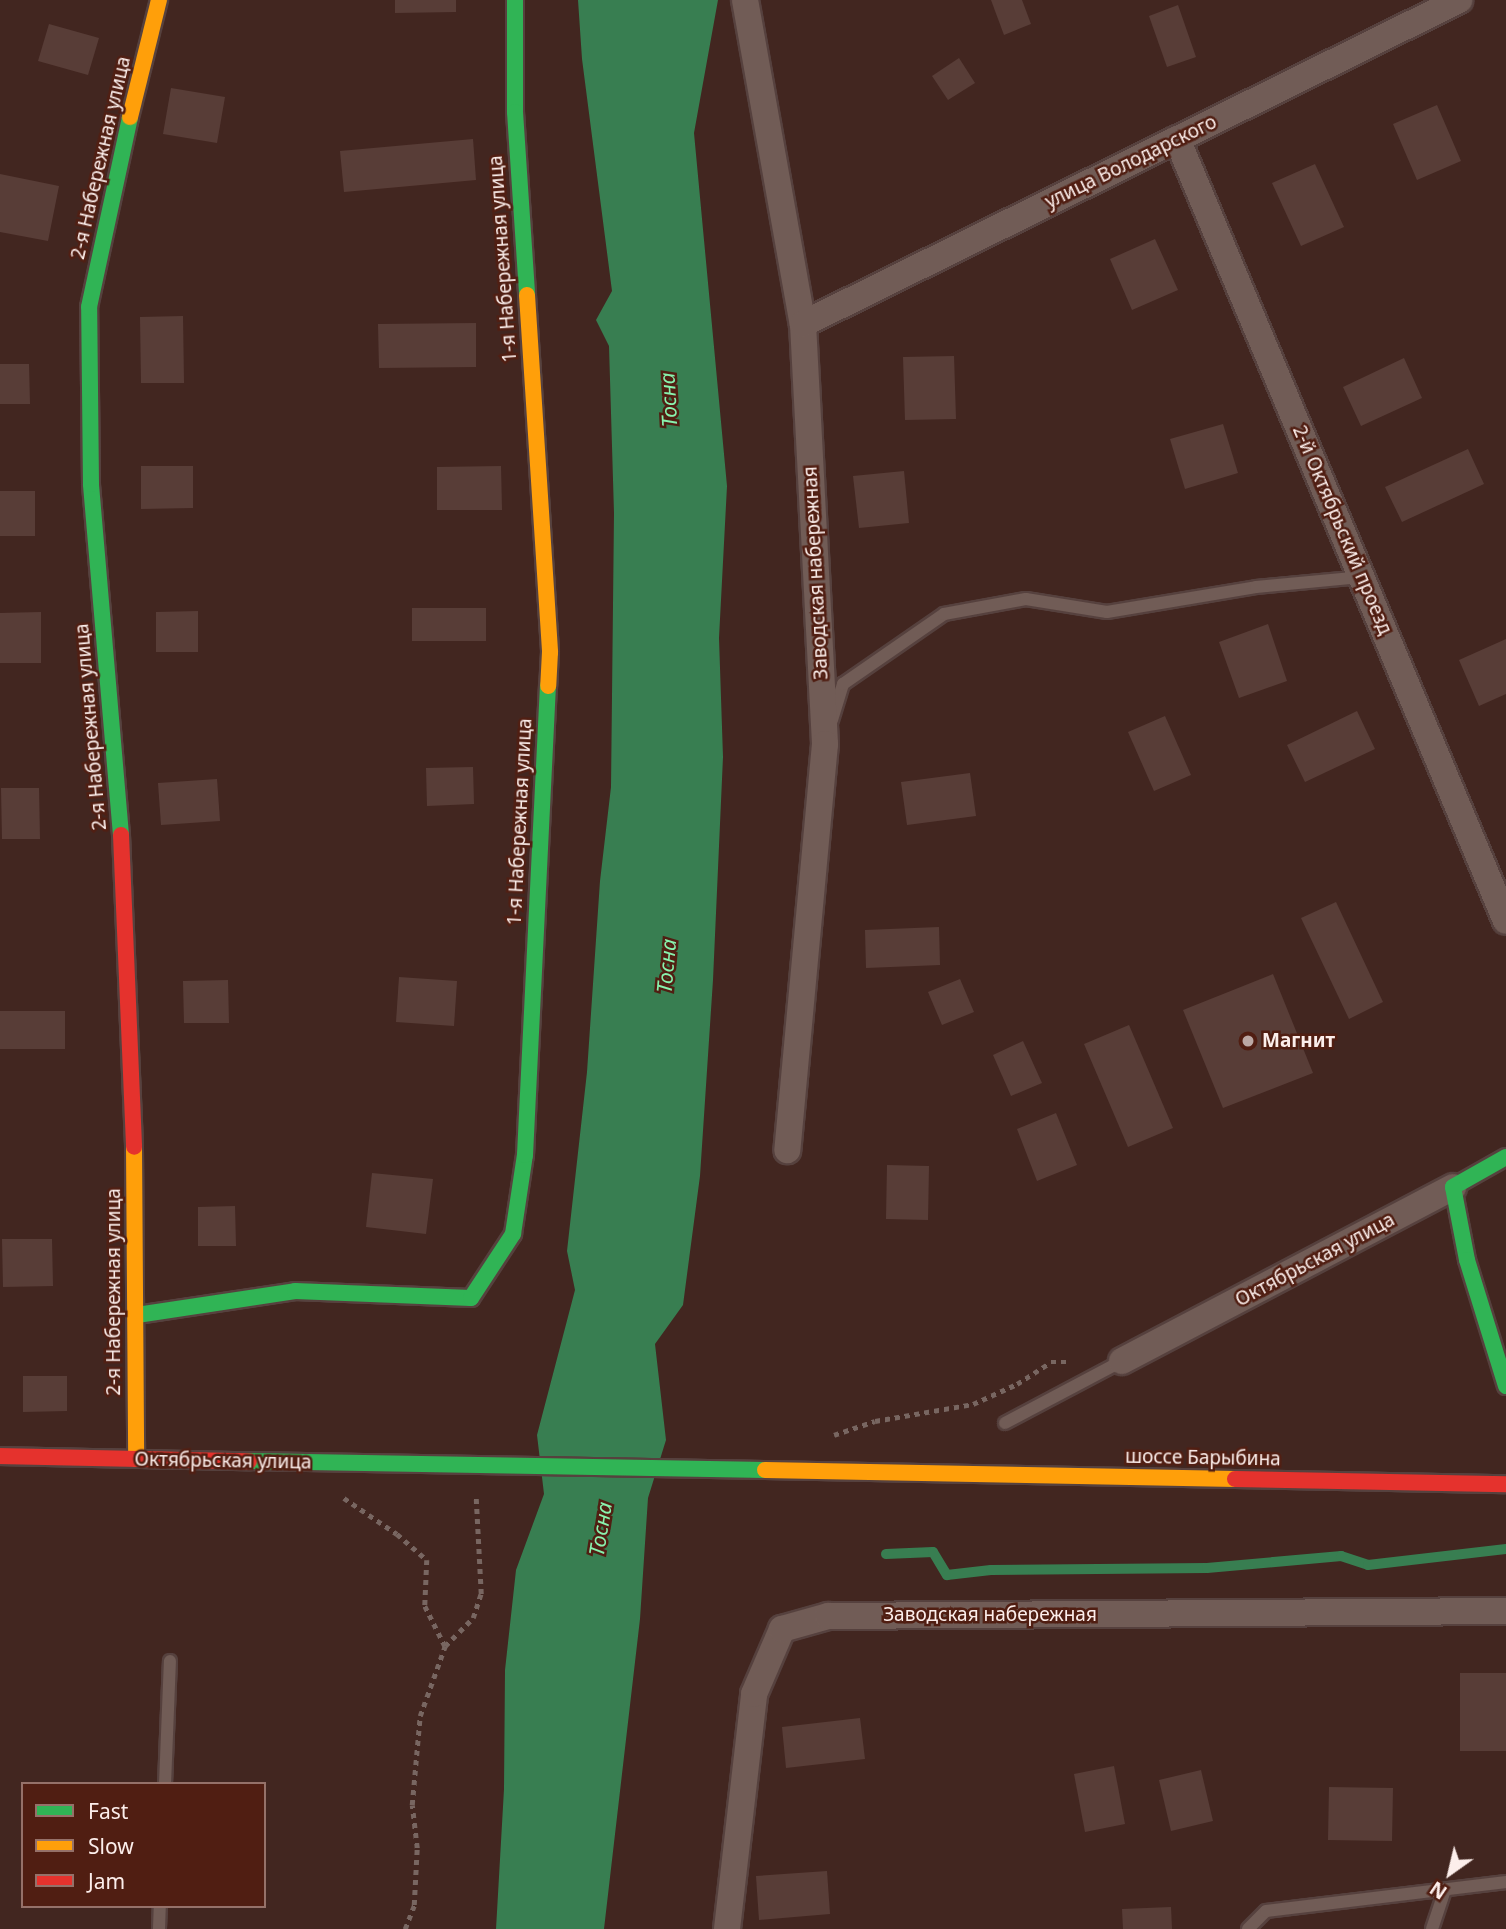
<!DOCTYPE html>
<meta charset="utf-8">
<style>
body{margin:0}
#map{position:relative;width:1506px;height:1929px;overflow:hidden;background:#422620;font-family:"Noto Sans",sans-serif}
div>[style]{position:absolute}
.water>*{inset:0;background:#387e51}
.stream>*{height:10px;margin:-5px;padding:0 5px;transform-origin:5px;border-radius:5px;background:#387e51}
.building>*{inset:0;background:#583d37}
.path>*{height:4.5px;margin-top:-2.25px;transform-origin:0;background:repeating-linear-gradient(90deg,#786661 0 5px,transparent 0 10px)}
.roads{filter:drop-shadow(2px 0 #56413e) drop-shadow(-2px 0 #56413e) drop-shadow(0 2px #56413e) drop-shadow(0 -2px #56413e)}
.lane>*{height:12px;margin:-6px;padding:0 6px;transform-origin:6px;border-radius:6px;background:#715c56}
.street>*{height:26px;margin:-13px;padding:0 13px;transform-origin:13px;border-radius:13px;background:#715c56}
.fast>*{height:16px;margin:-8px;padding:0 8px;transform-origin:8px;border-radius:8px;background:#30b455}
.slow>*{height:16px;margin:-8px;padding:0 8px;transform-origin:8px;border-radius:8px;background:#ff9f0a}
.jam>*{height:16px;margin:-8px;padding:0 8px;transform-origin:8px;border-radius:8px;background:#e5322d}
.dots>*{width:19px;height:19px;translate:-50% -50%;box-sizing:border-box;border:4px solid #501e12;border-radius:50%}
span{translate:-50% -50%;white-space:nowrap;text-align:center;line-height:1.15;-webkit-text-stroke:5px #501e12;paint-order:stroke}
.street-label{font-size:19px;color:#fceeeb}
.poi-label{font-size:19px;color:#fceeeb;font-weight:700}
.left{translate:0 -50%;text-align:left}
.water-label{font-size:21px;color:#88f3ae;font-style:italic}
.legend{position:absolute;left:21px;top:1782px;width:245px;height:126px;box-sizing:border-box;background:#501e12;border:2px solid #957169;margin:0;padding:9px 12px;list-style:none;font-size:21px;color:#fceeeb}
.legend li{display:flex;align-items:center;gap:14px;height:35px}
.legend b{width:35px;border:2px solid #957169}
.north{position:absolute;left:1415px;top:1838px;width:70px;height:70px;-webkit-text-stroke:5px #501e12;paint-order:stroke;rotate:214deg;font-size:19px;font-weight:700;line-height:28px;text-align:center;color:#fceeeb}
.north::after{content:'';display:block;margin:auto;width:24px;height:32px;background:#fceeeb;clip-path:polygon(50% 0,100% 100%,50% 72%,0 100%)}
</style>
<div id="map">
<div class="water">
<i style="clip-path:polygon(578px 0,718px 0,694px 133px,727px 486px,719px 638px,723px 757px,713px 980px,700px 1176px,683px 1305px,655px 1344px,666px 1440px,648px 1498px,640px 1619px,604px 1929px,496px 1929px,504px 1789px,505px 1670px,516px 1570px,544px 1494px,537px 1435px,575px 1290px,567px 1251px,587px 1072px,600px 881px,611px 787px,614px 513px,609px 346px,596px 320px,612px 291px,582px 59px)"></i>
</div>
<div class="stream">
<i style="left:886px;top:1554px;width:47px;rotate:-2.4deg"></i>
<i style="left:933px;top:1552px;width:27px;rotate:59deg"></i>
<i style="left:947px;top:1575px;width:44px;rotate:-6.5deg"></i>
<i style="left:991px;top:1570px;width:216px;rotate:-0.5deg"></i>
<i style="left:1207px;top:1568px;width:135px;rotate:-5.1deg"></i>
<i style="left:1341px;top:1556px;width:28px;rotate:18deg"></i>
<i style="left:1368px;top:1565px;width:139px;rotate:-6.6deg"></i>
</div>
<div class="building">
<i style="clip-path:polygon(395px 0,456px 0,456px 12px,395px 13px)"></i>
<i style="clip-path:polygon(991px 0,1022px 0,1031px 24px,1004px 35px)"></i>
<i style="clip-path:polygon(1178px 5px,1196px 57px,1167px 67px,1149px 16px)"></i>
<i style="clip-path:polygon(49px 24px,99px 38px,88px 75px,38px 61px)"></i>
<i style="clip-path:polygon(959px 58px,975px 83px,948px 100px,932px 76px)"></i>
<i style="clip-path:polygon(171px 88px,225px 97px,217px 143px,163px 134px)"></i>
<i style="clip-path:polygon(1437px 105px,1461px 161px,1417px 180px,1393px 124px)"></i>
<i style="clip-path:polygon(473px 139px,476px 180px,344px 192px,340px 151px)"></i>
<i style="clip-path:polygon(1315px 164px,1344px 227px,1301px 246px,1272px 183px)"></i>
<i style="clip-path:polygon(0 174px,59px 186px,48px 241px,0 232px)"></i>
<i style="clip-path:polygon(1155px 239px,1178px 290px,1132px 310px,1110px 259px)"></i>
<i style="clip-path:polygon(183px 316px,184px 383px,141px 383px,140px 317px)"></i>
<i style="clip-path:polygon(476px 323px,476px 367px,379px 368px,378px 324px)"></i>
<i style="clip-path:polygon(954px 356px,956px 419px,905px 420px,903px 357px)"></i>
<i style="clip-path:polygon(1404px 358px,1422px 398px,1361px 426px,1343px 387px)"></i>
<i style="clip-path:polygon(0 364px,29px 364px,30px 404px,0 404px)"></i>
<i style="clip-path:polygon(1223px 424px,1238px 473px,1185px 489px,1170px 439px)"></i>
<i style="clip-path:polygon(1468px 449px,1484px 484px,1402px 522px,1385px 487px)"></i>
<i style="clip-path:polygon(141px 466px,193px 466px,193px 508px,141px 509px)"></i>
<i style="clip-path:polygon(501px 466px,502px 510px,437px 510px,437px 467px)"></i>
<i style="clip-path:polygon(904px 471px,909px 523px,859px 528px,853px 476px)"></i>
<i style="clip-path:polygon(0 491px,35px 491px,35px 536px,0 536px)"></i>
<i style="clip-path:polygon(412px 608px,486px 608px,486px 641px,412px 641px)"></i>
<i style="clip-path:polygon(198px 611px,198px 652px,156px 652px,156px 612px)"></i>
<i style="clip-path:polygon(41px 612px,41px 663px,0 663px,0 613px)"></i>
<i style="clip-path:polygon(1268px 624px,1287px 681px,1239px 698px,1219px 642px)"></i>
<i style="clip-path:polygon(1506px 639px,1506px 694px,1479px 706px,1459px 660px)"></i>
<i style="clip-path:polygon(1357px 711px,1375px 749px,1305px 782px,1287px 745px)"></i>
<i style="clip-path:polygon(1165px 716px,1191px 775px,1154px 791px,1128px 732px)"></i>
<i style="clip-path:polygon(473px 767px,474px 804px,427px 806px,426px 768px)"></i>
<i style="clip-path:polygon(970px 773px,976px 816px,907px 825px,901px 782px)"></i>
<i style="clip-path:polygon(217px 779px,220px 821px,161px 825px,158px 783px)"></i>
<i style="clip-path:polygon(1px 788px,39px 788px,40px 839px,2px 839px)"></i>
<i style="clip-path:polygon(1336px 902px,1383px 1002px,1349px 1019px,1301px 918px)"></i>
<i style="clip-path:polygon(939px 927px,940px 965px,866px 968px,865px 930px)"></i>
<i style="clip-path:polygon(1273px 974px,1313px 1073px,1223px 1108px,1183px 1010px)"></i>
<i style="clip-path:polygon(399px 977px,457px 981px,454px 1026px,396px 1022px)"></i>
<i style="clip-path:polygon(960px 979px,974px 1012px,942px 1025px,928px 992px)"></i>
<i style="clip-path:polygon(228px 980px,229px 1023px,184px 1023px,183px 981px)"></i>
<i style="clip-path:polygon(0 1011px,65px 1011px,65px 1049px,0 1049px)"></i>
<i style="clip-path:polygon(1129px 1025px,1173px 1128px,1128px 1147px,1084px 1044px)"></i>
<i style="clip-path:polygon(1023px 1041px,1042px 1083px,1011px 1096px,993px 1055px)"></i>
<i style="clip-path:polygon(1056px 1113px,1077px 1165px,1037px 1181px,1017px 1129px)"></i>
<i style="clip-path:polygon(887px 1165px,929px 1166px,928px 1220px,886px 1219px)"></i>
<i style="clip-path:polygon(372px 1173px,433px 1179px,426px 1234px,366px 1227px)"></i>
<i style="clip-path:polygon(235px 1206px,236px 1246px,198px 1246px,198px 1207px)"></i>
<i style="clip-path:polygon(2px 1239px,52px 1239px,53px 1286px,3px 1287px)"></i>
<i style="clip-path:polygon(23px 1376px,67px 1376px,67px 1411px,23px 1412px)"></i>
<i style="clip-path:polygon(1460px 1673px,1506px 1673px,1506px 1751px,1460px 1751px)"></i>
<i style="clip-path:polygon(860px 1718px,865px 1759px,786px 1768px,782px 1727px)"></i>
<i style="clip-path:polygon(1114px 1766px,1125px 1824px,1085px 1832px,1074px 1774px)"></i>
<i style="clip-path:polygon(1201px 1770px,1213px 1821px,1171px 1831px,1159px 1780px)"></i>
<i style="clip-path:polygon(1329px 1787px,1393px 1788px,1392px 1841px,1328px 1840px)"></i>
<i style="clip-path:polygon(827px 1871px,830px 1914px,759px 1920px,756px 1876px)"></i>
<i style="clip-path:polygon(1171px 1907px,1172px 1929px,1123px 1929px,1122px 1909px)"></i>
</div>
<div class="path">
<i style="left:834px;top:1435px;width:43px;rotate:-18.9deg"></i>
<i style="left:875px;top:1421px;width:99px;rotate:-9.8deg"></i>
<i style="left:973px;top:1404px;width:48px;rotate:-24.4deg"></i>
<i style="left:1017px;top:1384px;width:40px;rotate:-32.9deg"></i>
<i style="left:1051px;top:1362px;width:19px"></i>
<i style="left:344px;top:1498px;width:64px;rotate:34.2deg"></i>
<i style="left:397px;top:1534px;width:40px;rotate:41deg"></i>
<i style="left:427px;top:1560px;width:46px;rotate:92.5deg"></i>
<i style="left:425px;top:1606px;width:45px;rotate:63.4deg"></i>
<i style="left:405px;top:1929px;width:26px;rotate:-69deg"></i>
<i style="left:414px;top:1905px;width:57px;rotate:-87deg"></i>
<i style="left:417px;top:1848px;width:43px;rotate:-96.6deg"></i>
<i style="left:412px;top:1805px;width:89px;rotate:-84.9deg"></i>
<i style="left:420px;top:1716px;width:74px;rotate:-70.3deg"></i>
<i style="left:445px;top:1646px;width:40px;rotate:-45deg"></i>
<i style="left:473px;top:1618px;width:25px;rotate:-72deg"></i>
<i style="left:481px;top:1594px;width:96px;rotate:-93deg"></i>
</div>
<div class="roads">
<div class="lane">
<i style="left:832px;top:720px;width:38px;rotate:-73deg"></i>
<i style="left:843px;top:684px;width:123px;rotate:-34.7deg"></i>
<i style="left:944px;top:614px;width:83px;rotate:-10.4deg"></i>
<i style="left:1026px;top:599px;width:82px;rotate:9.1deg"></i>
<i style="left:1107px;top:612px;width:151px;rotate:-9.5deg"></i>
<i style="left:1256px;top:587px;width:105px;rotate:-5.4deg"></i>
<i style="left:1005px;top:1423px;width:132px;rotate:-27.9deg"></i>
<i style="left:165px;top:1784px;width:123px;rotate:-87.7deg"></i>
<i style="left:159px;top:1929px;width:23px;rotate:-88deg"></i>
<i style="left:1248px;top:1929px;width:25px;rotate:-45deg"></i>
<i style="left:1266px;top:1911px;width:242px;rotate:-6.9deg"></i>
<i style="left:1432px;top:1929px;width:41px;rotate:-71.6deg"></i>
</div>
<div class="street">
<i style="left:745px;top:0;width:329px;rotate:79.9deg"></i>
<i style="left:803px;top:324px;width:421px;rotate:87deg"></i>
<i style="left:825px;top:744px;width:408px;rotate:95.3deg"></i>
<i style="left:1177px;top:139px;width:848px;rotate:67.18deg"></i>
<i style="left:803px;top:324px;width:732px;rotate:-26.28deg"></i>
<i style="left:1122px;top:1361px;width:374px;rotate:-27.7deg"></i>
<i style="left:727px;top:1929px;width:237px;rotate:-83.4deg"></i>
<i style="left:754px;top:1694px;width:71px;rotate:-66.7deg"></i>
<i style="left:782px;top:1629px;width:48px;rotate:-15.8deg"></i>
<i style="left:828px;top:1616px;width:678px;rotate:-0.42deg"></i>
</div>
<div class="fast">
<i style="left:515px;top:0;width:112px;rotate:90deg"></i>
<i style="left:515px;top:112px;width:183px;rotate:86.2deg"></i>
<i style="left:121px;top:835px;width:352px;rotate:-94.9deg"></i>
<i style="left:91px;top:484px;width:177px;rotate:-90.6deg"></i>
<i style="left:89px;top:307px;width:194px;rotate:-77.8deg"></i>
<i style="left:1506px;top:1157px;width:61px;rotate:150.5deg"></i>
<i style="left:1453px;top:1187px;width:74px;rotate:79.1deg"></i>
<i style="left:1467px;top:1260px;width:132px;rotate:72.8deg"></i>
<i style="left:137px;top:1315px;width:160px;rotate:-8.6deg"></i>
<i style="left:295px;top:1291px;width:176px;rotate:2.3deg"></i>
<i style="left:471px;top:1298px;width:77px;rotate:-56.7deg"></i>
<i style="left:513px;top:1234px;width:80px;rotate:-81.4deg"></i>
<i style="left:525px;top:1155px;width:470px;rotate:-87.2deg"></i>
<i style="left:249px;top:1461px;width:516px;rotate:1deg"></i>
</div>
<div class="slow">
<i style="left:130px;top:117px;width:121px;rotate:-76.1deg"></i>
<i style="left:527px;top:295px;width:358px;rotate:86.3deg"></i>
<i style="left:550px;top:652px;width:34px;rotate:93deg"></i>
<i style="left:134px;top:1147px;width:312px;rotate:89.6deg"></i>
<i style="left:765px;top:1470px;width:470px;rotate:1.1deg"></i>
</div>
<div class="jam">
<i style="left:121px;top:835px;width:312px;rotate:87.6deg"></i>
<i style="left:0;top:1456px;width:249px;rotate:1.2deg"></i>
<i style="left:1235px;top:1479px;width:271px;rotate:1.1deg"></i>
</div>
</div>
<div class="dots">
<i style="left:1248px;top:1041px;background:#bba8a4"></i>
</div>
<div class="street-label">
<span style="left:101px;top:158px;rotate:-77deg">2-я Набережная улица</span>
<span style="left:1131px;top:162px;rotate:-26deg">улица Володарского</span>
<span style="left:503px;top:259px;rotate:-94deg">1-я Набережная улица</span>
<span style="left:1342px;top:530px;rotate:67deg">2-й Октябрьский проезд</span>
<span style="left:816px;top:573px;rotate:-93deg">Заводская набережная</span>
<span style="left:91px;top:727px;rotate:-95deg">2-я Набережная улица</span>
<span style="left:520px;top:822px;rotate:-87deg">1-я Набережная улица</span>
<span style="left:1315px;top:1260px;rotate:-28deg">Октябрьская улица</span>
<span style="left:114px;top:1292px;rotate:-90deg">2-я Набережная улица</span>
<span style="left:1203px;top:1458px;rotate:1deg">шоссе Барыбина</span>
<span style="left:223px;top:1461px;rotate:1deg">Октябрьская улица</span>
<span style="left:990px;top:1615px">Заводская набережная</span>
</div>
<div class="poi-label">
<span class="left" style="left:1262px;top:1041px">Магнит</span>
</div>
<div class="water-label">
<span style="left:668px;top:400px;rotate:-93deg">Тосна</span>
<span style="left:666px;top:966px;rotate:-85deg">Тосна</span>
<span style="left:600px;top:1529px;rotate:-81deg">Тосна</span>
</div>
<ul class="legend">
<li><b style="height:9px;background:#30b455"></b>Fast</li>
<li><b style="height:9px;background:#ff9f0a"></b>Slow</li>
<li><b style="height:9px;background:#e5322d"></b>Jam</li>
</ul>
<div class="north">N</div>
</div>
